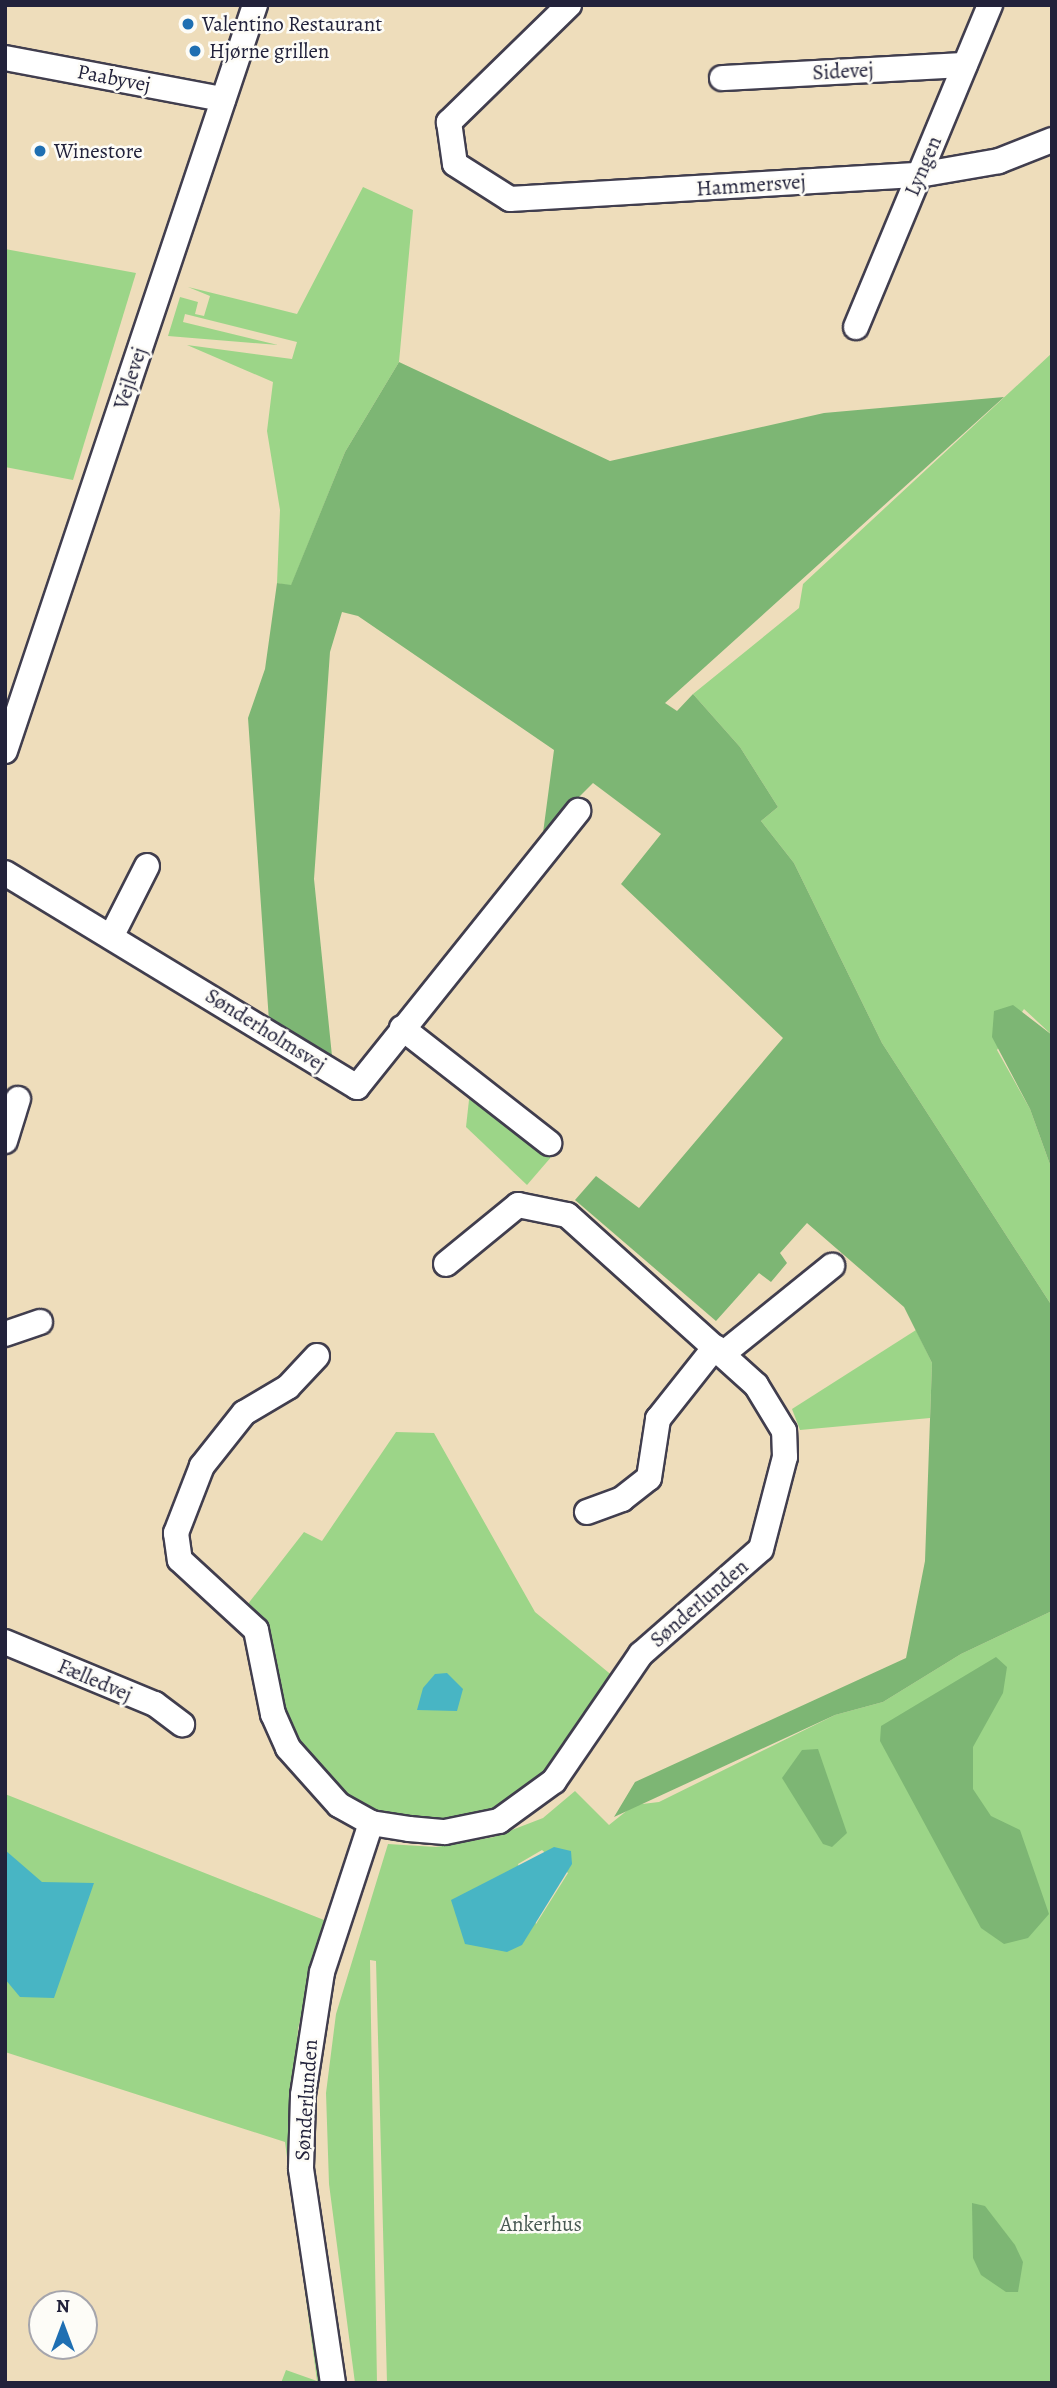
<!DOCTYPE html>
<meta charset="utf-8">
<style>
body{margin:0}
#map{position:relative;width:1057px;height:2388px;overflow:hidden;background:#edb;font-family:Alegreya,serif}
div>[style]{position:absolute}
.green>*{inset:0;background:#9cd588}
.forest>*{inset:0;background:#7db674}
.water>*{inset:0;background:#48b5c4}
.roads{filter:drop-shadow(2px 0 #413e4e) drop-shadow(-2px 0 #413e4e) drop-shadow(0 2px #413e4e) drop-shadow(0 -2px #413e4e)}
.minor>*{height:24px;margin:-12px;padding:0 12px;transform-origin:12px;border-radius:12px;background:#fff}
.dots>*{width:19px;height:19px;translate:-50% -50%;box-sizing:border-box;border:4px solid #fdfcf7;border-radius:50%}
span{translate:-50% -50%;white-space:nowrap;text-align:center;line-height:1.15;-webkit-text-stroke:5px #fdfcf7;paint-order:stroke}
.poi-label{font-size:21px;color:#22223b}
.left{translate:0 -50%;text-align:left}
.street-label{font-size:21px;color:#22223b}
.park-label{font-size:21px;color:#475852}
.frame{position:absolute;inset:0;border:7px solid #22223b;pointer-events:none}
.north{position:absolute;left:28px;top:2290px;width:70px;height:70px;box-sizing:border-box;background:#fdfcf7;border:2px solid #a5a5ac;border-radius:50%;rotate:0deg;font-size:19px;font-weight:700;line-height:28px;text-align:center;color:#22223b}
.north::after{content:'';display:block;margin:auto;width:24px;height:32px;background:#1f6fb2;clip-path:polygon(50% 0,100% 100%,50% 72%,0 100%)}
</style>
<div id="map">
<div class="green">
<i style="clip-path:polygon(363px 187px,413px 210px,399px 362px,345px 452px,291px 586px,277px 583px,280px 510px,267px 431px,273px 382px,187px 345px,292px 359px,297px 342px,185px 314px,183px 322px,278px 345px,168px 336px,180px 297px,198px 302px,195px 314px,204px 316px,210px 296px,188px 287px,297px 314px)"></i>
<i style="clip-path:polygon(5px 249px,136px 273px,73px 480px,5px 467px)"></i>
<i style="clip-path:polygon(1052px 353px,1052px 1035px,1024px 1009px,997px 1050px,1030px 1109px,1052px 1170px,1052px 1306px,882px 1043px,794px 863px,761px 821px,778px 807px,740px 747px,693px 694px,799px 608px,803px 584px)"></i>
<i style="clip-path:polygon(470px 1091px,552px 1156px,527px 1185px,466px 1127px)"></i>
<i style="clip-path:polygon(916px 1330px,932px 1363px,930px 1418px,800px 1430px,792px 1409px)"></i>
<i style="clip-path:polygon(396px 1432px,434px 1433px,535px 1612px,614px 1677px,556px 1764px,488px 1814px,450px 1821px,386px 1816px,347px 1801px,287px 1734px,271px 1635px,244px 1609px,304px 1532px,322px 1541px)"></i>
<i style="clip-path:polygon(evenodd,1052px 1611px,1052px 2383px,387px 2383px,376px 1961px,370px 1960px,377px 2383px,355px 2383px,329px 2184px,326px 2093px,336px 2014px,388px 1844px,436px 1847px,494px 1837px,543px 1818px,575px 1791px,609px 1825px,634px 1805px,659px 1802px,835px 1715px,883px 1702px,961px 1654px,1052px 1611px,542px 1850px,568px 1873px,536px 1924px,518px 1864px,542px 1850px)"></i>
<i style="clip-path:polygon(5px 1794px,324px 1920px,298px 2029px,292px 2119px,323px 2383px,281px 2383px,286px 2370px,317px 2381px,285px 2142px,5px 2052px)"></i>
</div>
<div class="forest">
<i style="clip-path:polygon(399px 362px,610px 461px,824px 413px,1004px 397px,665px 703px,677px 711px,693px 694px,740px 747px,778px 807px,761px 821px,794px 863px,882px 1043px,1052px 1306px,1052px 1611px,961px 1654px,883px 1702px,835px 1715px,614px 1817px,635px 1782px,906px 1658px,925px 1561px,932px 1363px,904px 1307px,807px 1223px,780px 1253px,787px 1263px,771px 1282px,759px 1273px,716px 1321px,575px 1200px,596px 1176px,639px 1208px,783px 1038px,621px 884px,661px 834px,593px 783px,543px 833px,554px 750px,358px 616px,342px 612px,330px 652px,314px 879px,332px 1056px,269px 1021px,248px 718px,265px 669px,277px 583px,291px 585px,345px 452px)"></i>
<i style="clip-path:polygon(1013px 1005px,1052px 1035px,1052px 1170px,1030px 1109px,992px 1037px,994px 1011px)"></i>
<i style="clip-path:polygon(996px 1657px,1007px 1667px,1003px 1693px,973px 1747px,973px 1789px,991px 1816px,1020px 1830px,1049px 1914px,1028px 1938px,1004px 1944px,981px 1928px,880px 1741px,881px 1726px)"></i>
<i style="clip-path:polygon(818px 1749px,847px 1833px,832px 1847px,823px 1844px,782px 1778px,802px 1750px)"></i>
<i style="clip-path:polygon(972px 2203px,985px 2206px,1015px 2245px,1023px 2262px,1018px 2292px,1006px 2292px,981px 2275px,973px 2258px)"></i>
</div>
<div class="water">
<i style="clip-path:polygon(447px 1673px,463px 1689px,457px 1711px,417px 1710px,423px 1688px,435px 1674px)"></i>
<i style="clip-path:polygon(554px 1847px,571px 1851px,572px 1864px,522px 1945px,507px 1952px,465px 1944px,451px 1900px)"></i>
<i style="clip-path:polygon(5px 1850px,42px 1882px,94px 1883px,54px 1998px,20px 1997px,5px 1979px)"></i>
</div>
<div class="roads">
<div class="minor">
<i style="left:569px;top:5px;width:168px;rotate:135.7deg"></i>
<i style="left:449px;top:122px;width:42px;rotate:81.9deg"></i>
<i style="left:455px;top:164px;width:65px;rotate:32.5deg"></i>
<i style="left:510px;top:199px;width:410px;rotate:-3.4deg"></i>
<i style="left:919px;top:175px;width:81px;rotate:-9.9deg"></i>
<i style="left:999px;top:161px;width:57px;rotate:-21.6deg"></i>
<i style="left:5px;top:58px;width:222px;rotate:10.7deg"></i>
<i style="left:722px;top:78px;width:243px;rotate:-3.1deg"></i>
<i style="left:856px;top:327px;width:349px;rotate:-67.4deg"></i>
<i style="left:5px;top:751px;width:787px;rotate:-71.47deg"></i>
<i style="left:5px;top:873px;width:412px;rotate:31.3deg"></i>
<i style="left:357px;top:1087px;width:354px;rotate:-51.3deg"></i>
<i style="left:113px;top:933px;width:75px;rotate:-63.1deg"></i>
<i style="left:402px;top:1028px;width:187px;rotate:38deg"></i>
<i style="left:5px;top:1141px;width:44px;rotate:-72.8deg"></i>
<i style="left:5px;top:1334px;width:37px;rotate:-19deg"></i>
<i style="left:724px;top:1353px;width:139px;rotate:-38.9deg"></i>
<i style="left:317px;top:1356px;width:42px;rotate:133.1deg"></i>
<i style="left:288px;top:1387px;width:51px;rotate:149.4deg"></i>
<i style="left:244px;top:1413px;width:68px;rotate:128.4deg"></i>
<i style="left:202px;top:1466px;width:72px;rotate:111.2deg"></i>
<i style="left:176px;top:1533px;width:27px;rotate:82deg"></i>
<i style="left:180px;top:1560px;width:103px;rotate:42.6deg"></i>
<i style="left:256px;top:1630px;width:86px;rotate:78.6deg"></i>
<i style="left:273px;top:1714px;width:37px;rotate:66deg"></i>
<i style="left:288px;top:1748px;width:76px;rotate:48.2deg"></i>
<i style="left:339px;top:1805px;width:37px;rotate:29deg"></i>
<i style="left:371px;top:1823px;width:38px;rotate:9deg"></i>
<i style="left:409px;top:1829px;width:36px;rotate:5deg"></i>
<i style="left:445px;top:1832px;width:55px;rotate:-11.5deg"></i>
<i style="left:499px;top:1821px;width:68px;rotate:-36deg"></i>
<i style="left:554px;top:1781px;width:154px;rotate:-55.6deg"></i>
<i style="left:641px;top:1654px;width:159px;rotate:-41.2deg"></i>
<i style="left:761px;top:1549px;width:95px;rotate:-75.4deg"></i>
<i style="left:785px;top:1457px;width:26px;rotate:-92deg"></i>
<i style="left:784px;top:1431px;width:54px;rotate:-121.3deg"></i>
<i style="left:756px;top:1385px;width:254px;rotate:-138deg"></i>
<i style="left:567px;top:1215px;width:50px;rotate:-168.5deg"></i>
<i style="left:518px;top:1205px;width:93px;rotate:140.7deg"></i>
<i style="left:587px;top:1512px;width:37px;rotate:-20deg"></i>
<i style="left:622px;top:1499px;width:34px;rotate:-38deg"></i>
<i style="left:649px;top:1478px;width:60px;rotate:-81.3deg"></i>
<i style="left:658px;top:1419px;width:92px;rotate:-51.6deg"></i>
<i style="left:5px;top:1642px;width:162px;rotate:22.5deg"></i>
<i style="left:155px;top:1704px;width:34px;rotate:37deg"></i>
<i style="left:333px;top:2383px;width:217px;rotate:-98.5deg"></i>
<i style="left:301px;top:2168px;width:73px;rotate:-88.4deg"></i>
<i style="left:303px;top:2095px;width:124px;rotate:-81.2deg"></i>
<i style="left:322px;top:1972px;width:157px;rotate:-71.8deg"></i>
</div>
</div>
<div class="dots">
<i style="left:188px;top:24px;background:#1f6fb2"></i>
<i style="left:195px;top:51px;background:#1f6fb2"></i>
<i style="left:40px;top:151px;background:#1f6fb2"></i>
</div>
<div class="poi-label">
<span class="left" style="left:202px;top:24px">Valentino Restaurant</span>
<span class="left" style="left:209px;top:51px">Hjørne grillen</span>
<span class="left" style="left:54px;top:151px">Winestore</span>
</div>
<div class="street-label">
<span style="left:843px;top:71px;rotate:-3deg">Sidevej</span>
<span style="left:114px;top:78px;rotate:11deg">Paabyvej</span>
<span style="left:923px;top:166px;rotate:-67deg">Lyngen</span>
<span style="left:751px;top:185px;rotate:-4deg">Hammersvej</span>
<span style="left:130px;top:378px;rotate:-72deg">Vejlevej</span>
<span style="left:266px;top:1030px;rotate:32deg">Sønderholmsvej</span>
<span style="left:699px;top:1603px;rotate:-41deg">Sønderlunden</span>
<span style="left:95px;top:1680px;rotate:23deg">Fælledvej</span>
<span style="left:306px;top:2100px;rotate:-86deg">Sønderlunden</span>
</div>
<div class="park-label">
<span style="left:541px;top:2224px">Ankerhus</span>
</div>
<div class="frame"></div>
<div class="north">N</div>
</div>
